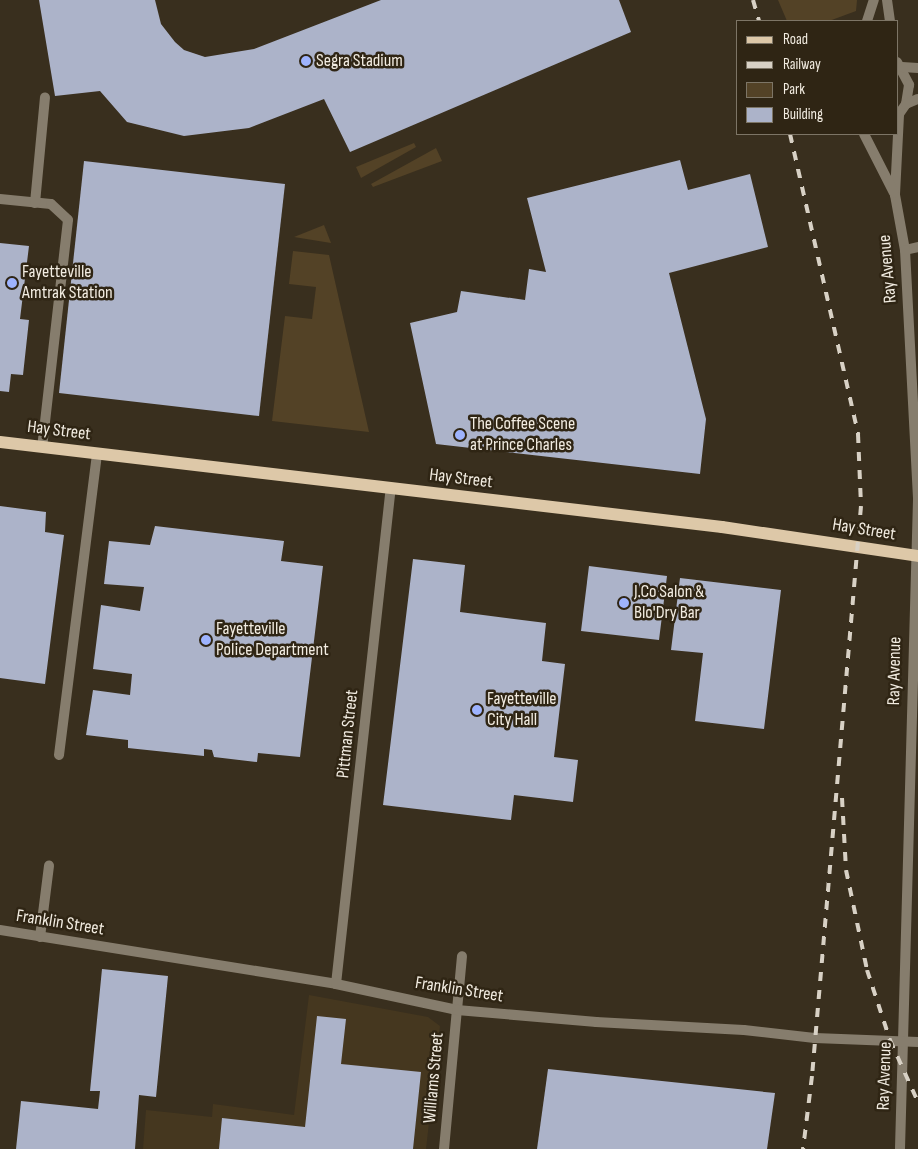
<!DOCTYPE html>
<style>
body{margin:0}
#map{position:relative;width:918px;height:1149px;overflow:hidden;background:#392f1e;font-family:"Sofia Sans Condensed",sans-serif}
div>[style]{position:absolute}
.built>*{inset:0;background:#45371f}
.green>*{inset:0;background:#534226}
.building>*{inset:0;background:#acb3c9}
.service>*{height:10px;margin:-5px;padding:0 5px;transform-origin:5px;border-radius:5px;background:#867d6d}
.minor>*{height:10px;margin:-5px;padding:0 5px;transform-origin:5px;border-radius:5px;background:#867d6d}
.tertiary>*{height:10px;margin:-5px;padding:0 5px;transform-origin:5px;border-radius:5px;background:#867d6d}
.primary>*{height:12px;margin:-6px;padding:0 6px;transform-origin:6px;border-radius:6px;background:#ddc8a8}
.rail>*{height:4px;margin-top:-2px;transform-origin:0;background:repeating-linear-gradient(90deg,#d8d1c5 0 9px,transparent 0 18px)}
.dots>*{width:14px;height:14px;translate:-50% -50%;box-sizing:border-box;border:2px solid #2f2514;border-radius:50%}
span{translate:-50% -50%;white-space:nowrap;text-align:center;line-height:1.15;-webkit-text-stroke:5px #2f2514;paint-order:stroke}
.poi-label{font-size:18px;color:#f2ece1}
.left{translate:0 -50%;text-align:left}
.street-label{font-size:18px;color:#f2ece1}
.legend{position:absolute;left:736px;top:20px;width:162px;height:115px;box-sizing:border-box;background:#2f2514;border:1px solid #7d7566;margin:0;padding:6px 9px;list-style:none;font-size:15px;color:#f2ece1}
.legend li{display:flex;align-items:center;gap:10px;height:25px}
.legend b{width:25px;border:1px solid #7d7566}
</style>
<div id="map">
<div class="built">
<i style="clip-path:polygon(309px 995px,428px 1017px,440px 1026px,426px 1149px,143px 1149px,146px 1110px,212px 1117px,213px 1104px,294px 1115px)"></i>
</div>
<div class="green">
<i style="clip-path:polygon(778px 0,857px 0,856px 11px,829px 21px,787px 21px)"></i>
<i style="clip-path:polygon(414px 143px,416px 147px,361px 178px,356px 167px)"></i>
<i style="clip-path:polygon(436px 148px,442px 161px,373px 187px,371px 184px)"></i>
<i style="clip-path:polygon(324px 225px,331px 243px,294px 237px)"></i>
<i style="clip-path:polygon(293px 251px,329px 255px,369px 432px,272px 421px,285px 316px,312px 319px,316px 287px,289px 284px)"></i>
</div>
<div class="building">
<i style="clip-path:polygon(39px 0,155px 0,161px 24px,175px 42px,184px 50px,205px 57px,254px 49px,381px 0,619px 0,631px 32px,350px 152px,324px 99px,249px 128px,184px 136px,127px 122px,100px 91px,55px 96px)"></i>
<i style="clip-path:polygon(680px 160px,688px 190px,750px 174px,768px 247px,669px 273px,706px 419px,700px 474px,436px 444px,410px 323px,457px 312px,461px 291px,525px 300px,529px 269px,546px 272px,527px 198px)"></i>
<i style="clip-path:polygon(84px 161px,285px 184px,259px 416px,59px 393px)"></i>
<i style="clip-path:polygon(0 243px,29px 246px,20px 319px,29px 320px,23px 375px,11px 374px,9px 392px,0 391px)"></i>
<i style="clip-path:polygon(0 506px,46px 512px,45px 532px,64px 535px,45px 684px,0 678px)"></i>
<i style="clip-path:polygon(155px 526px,284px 541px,281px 561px,323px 566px,300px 757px,258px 753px,257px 762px,214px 757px,212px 750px,204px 749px,204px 756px,128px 748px,128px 740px,86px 735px,93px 690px,130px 695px,132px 674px,93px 669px,101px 605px,140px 611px,144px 587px,104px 584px,109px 541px,150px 545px)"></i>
<i style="clip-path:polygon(413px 559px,465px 565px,460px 612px,546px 623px,542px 661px,565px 664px,554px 757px,578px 760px,573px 802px,514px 795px,511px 820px,383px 805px)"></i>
<i style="clip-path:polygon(589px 566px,667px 576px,659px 640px,581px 631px)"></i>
<i style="clip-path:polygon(680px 578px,781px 590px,764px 729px,695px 721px,703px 653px,671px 650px)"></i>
<i style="clip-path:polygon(102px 969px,168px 976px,156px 1097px,139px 1095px,135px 1149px,16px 1149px,21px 1101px,98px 1109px,100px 1091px,90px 1091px)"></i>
<i style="clip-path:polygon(317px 1016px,346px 1019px,341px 1064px,421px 1072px,413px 1149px,219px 1149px,222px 1118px,305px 1127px)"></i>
<i style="clip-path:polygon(548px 1069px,775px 1093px,767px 1149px,537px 1149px)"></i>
</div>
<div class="service">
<i style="left:0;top:199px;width:51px;rotate:5.6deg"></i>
<i style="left:51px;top:204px;width:23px;rotate:43deg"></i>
<i style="left:68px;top:220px;width:228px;rotate:96.5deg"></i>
<i style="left:35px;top:203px;width:106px;rotate:-84.6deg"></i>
<i style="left:905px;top:250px;width:13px;rotate:-13deg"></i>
<i style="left:59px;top:755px;width:304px;rotate:-82.8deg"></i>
<i style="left:40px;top:937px;width:72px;rotate:-82.8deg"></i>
<i style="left:457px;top:1010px;width:54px;rotate:-84.7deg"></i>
</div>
<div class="minor">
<i style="left:336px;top:984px;width:499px;rotate:-83.7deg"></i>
<i style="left:444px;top:1149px;width:140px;rotate:-84.7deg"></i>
</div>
<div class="tertiary">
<i style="left:887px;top:0;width:21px;rotate:82deg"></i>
<i style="left:867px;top:21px;width:22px;rotate:-72deg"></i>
<i style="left:897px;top:62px;width:26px;rotate:62deg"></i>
<i style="left:909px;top:85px;width:19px;rotate:99deg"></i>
<i style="left:906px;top:104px;width:16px;rotate:125deg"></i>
<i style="left:902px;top:67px;width:16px;rotate:4deg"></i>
<i style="left:906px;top:104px;width:13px;rotate:-23deg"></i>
<i style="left:899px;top:115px;width:80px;rotate:92.9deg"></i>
<i style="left:895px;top:195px;width:56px;rotate:79.7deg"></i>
<i style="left:905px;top:250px;width:250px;rotate:87deg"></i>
<i style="left:918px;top:500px;width:649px;rotate:91.59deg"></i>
<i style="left:864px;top:134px;width:66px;rotate:63deg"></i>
<i style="left:0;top:930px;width:340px;rotate:9.1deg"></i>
<i style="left:336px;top:984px;width:124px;rotate:12.1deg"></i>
<i style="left:457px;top:1010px;width:140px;rotate:4.9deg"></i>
<i style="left:596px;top:1022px;width:148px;rotate:3.1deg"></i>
<i style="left:744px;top:1030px;width:71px;rotate:6.4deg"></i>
<i style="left:815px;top:1038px;width:103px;rotate:2.2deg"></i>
</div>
<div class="primary">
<i style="left:0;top:442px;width:727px;rotate:6.71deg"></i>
<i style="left:722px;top:527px;width:198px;rotate:8.4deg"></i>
</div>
<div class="rail">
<i style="left:753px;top:0;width:22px;rotate:74deg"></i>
<i style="left:790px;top:134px;width:308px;rotate:77.2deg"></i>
<i style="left:858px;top:434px;width:72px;rotate:87.6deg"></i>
<i style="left:861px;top:506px;width:572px;rotate:94.91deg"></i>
<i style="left:812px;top:1076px;width:74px;rotate:97deg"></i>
<i style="left:842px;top:798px;width:72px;rotate:86.8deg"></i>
<i style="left:846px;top:870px;width:102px;rotate:78.1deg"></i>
<i style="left:867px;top:970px;width:74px;rotate:71.8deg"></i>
<i style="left:890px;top:1040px;width:68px;rotate:65.7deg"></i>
</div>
<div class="dots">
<i style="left:306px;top:61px;background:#9eb3fd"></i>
<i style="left:12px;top:283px;background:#9eb3fd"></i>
<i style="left:460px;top:435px;background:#9eb3fd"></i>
<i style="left:624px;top:603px;background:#9eb3fd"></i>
<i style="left:206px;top:640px;background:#9eb3fd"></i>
<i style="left:477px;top:710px;background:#9eb3fd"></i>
</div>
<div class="poi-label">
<span class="left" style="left:316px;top:61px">Segra Stadium</span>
<span class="left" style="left:22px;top:283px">Fayetteville<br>Amtrak Station</span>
<span class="left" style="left:470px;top:435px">The Coffee Scene<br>at Prince Charles</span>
<span class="left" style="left:634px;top:603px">J.Co Salon &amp;<br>Blo'Dry Bar</span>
<span class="left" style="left:216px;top:640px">Fayetteville<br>Police Department</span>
<span class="left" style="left:487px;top:710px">Fayetteville<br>City Hall</span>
</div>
<div class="street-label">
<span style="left:888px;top:269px;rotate:-95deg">Ray Avenue</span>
<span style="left:59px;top:431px;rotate:7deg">Hay Street</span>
<span style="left:461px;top:479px;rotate:7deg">Hay Street</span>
<span style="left:864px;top:530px;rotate:9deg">Hay Street</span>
<span style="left:895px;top:671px;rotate:-89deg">Ray Avenue</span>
<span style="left:348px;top:734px;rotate:-84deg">Pittman Street</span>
<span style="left:60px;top:923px;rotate:9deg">Franklin Street</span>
<span style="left:459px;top:990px;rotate:9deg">Franklin Street</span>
<span style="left:885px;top:1076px;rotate:-88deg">Ray Avenue</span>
<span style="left:434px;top:1078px;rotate:-85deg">Williams Street</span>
</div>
<ul class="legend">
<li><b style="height:6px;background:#ddc8a8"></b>Road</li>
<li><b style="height:6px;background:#d8d1c5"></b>Railway</li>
<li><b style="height:14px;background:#534226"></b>Park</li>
<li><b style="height:14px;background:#acb3c9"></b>Building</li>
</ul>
</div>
